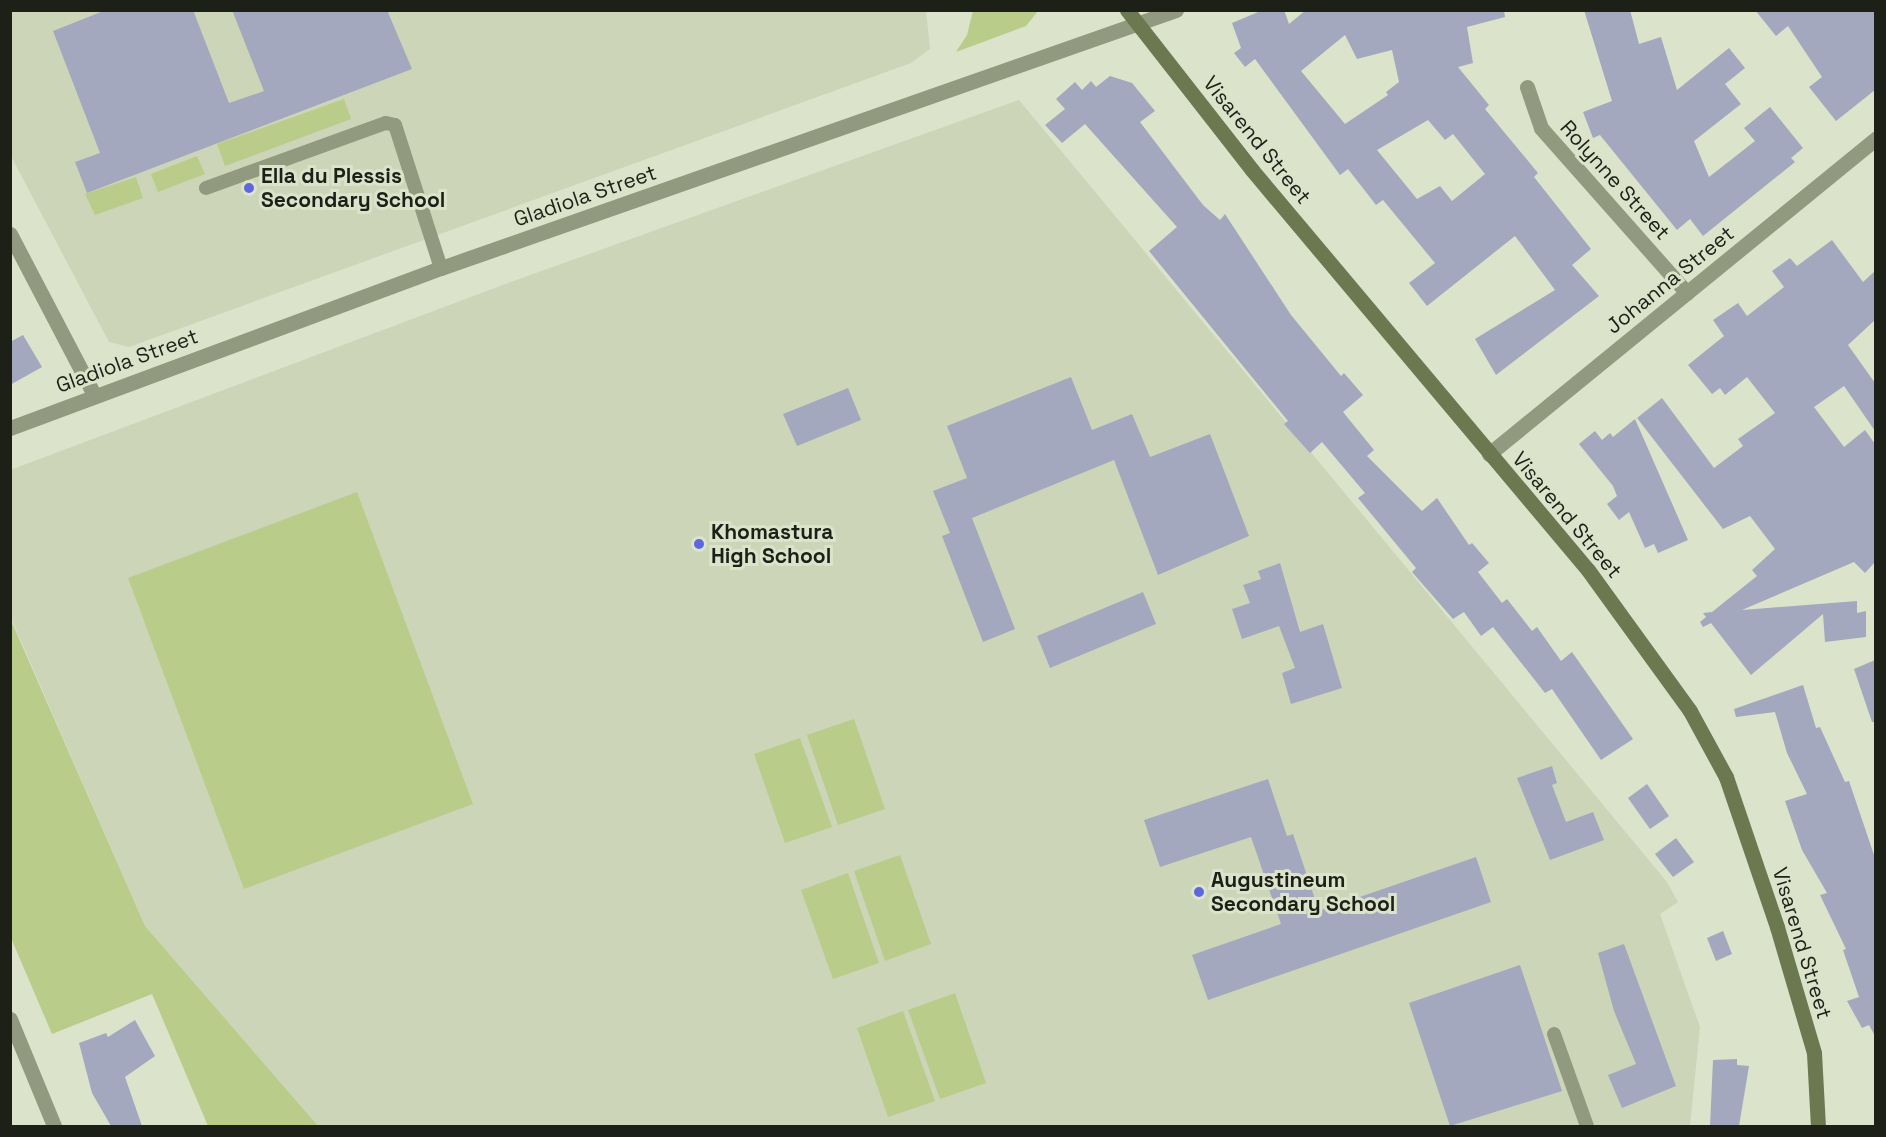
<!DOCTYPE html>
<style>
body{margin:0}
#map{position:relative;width:1886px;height:1137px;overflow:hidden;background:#dbe3cb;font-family:"Space Grotesk",sans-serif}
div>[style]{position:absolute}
.built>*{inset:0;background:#ccd5b8}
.green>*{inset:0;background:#b9cc8a}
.building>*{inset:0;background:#a3a8be}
.lane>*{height:14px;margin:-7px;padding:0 7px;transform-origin:7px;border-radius:7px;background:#919a7e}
.street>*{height:15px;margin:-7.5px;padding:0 7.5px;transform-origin:7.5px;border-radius:7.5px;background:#919a7e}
.secondary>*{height:15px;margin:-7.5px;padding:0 7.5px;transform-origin:7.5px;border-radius:7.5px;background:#6c784f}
.dots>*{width:16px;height:16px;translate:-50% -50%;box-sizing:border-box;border:3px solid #dbe3cb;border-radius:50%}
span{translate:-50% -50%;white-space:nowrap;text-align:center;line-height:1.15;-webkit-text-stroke:6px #dbe3cb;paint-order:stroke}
.street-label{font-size:21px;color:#1d2017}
.poi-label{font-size:21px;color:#1d2017;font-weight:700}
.left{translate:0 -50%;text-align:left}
.frame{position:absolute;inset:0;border:12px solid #1d2017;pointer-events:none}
</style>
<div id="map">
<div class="built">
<i style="clip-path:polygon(926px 10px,930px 49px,911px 63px,129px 347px,109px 342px,11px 156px,10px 11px)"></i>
<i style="clip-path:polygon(1019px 100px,1667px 882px,1678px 902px,1660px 914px,1700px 1027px,1690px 1126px,318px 1126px,145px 926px,11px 618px,10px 470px,508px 283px)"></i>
</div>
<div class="green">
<i style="clip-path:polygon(973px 11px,973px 10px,1038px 11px,1026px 26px,956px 52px,967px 35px)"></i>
<i style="clip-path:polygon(344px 99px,351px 119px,225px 166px,217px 144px)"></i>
<i style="clip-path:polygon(197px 156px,205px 174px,158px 192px,151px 174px)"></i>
<i style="clip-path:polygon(136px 177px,143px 198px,95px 215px,85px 194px)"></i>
<i style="clip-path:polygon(357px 492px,473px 804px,244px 889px,128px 578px)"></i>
<i style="clip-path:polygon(10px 618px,145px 926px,318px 1126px,208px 1126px,152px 994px,52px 1034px,11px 938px)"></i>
<i style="clip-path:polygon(854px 719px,885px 809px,838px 825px,807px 735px)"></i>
<i style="clip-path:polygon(800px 738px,832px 827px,785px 843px,754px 754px)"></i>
<i style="clip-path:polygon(900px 855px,931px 944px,885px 961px,854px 871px)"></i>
<i style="clip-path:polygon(848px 873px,879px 963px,833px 979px,801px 890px)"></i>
<i style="clip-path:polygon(955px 993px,986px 1083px,940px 1099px,908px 1010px)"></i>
<i style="clip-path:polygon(903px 1011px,935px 1101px,888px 1117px,857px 1028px)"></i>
</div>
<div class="building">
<i style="clip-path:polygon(106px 10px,193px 10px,229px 103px,264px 91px,232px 10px,387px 10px,412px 69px,87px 193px,75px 162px,100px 153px,53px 31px)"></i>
<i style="clip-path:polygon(evenodd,1263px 10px,1284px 10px,1289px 24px,1306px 10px,1504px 10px,1505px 17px,1467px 27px,1473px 63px,1458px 67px,1489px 105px,1485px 109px,1538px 173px,1534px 177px,1591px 249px,1572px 265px,1599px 296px,1496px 375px,1475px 339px,1555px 290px,1515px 236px,1427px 306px,1409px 283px,1435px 263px,1383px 200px,1376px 205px,1348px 169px,1340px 175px,1255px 59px,1245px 67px,1234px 53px,1241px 48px,1232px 23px,1263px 10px,1345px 35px,1357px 59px,1392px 50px,1399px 82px,1386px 92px,1388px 95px,1345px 124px,1301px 71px,1345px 35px,1263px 10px,1428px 120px,1445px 140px,1453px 134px,1485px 174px,1452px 201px,1440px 186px,1417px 199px,1377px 150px,1428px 120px)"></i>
<i style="clip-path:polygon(1584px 10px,1630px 10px,1639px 44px,1661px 37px,1677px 90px,1729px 48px,1745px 68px,1725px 84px,1741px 104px,1694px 141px,1709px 177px,1755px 141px,1744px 128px,1770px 107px,1803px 148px,1791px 158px,1795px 162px,1703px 236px,1690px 219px,1677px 230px,1600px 135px,1593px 138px,1583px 112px,1612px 101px)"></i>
<i style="clip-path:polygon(1755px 10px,1875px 10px,1875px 90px,1836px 121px,1809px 87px,1822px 77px,1788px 26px,1776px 36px)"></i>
<i style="clip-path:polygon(1110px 76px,1132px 83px,1155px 111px,1140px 122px,1203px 205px,1220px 220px,1225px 214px,1291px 315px,1341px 376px,1344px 373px,1363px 395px,1343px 412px,1374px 450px,1367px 456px,1422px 511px,1437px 498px,1469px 545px,1472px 543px,1489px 563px,1478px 572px,1502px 603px,1507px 599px,1532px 631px,1537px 627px,1561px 661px,1572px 652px,1633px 739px,1601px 760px,1552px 689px,1545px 693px,1493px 627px,1481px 636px,1464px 612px,1453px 619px,1412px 572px,1416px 568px,1358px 498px,1365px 493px,1322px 442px,1310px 453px,1284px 424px,1288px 421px,1149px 251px,1177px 227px,1085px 124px,1062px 143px,1045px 125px,1065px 109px,1056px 99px,1075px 82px,1082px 90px,1091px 81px,1096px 87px)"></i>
<i style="clip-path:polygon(1832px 240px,1863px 282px,1875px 271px,1875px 320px,1848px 345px,1875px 383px,1875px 431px,1844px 386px,1814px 407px,1844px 447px,1865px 430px,1875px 444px,1875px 562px,1865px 573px,1854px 562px,1742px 610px,1857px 601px,1857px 613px,1866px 611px,1866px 637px,1825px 642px,1823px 614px,1751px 675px,1711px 623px,1703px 627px,1700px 622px,1706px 617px,1703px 613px,1712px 612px,1757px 576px,1752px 570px,1775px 549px,1750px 516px,1723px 529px,1637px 418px,1662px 398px,1714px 468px,1743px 446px,1738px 439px,1775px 413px,1747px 377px,1725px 395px,1720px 388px,1712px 394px,1688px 365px,1724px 336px,1713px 320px,1738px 303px,1747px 316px,1784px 287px,1772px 271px,1790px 258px,1797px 266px)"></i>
<i style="clip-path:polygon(23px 335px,42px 367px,10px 385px,10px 342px)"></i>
<i style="clip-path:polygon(1071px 377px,1092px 430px,1132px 414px,1150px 457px,1210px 434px,1249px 536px,1158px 575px,1114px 460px,972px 518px,1015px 629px,983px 642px,942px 536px,950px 533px,933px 491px,967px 478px,947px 426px)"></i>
<i style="clip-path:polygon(848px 388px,861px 420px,797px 446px,783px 414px)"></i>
<i style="clip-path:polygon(1635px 419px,1688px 540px,1658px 553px,1654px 544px,1645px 548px,1629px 512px,1619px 520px,1607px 504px,1617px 496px,1613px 486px,1579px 444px,1595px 431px,1602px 440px,1610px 433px,1613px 437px)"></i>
<i style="clip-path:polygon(1280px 563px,1300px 632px,1323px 624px,1342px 688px,1291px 704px,1282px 673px,1295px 668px,1279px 626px,1242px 639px,1232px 609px,1250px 603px,1243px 585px,1261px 579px,1258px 571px)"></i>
<i style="clip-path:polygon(1143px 592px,1156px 624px,1050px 668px,1037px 636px)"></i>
<i style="clip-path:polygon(1875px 660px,1875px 722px,1872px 722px,1854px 669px)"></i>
<i style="clip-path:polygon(1803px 685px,1816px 728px,1820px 727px,1845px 782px,1849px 781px,1875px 858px,1875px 1036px,1869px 1025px,1862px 1028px,1847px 1001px,1859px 997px,1843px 950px,1846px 949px,1820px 895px,1827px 893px,1802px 850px,1785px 801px,1807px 794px,1787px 753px,1775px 712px,1736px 717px,1734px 709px)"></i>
<i style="clip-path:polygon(1552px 766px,1557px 783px,1552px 785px,1566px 822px,1593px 812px,1604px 840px,1550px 860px,1517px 778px)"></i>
<i style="clip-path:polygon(1268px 779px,1287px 836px,1293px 834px,1319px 911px,1476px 857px,1491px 902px,1208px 1000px,1192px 955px,1281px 924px,1251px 837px,1160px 867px,1144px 820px)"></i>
<i style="clip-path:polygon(1647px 784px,1669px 816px,1650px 829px,1628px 798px)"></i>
<i style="clip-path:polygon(1676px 838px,1694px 862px,1673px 877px,1655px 854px)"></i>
<i style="clip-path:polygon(1723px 931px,1732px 954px,1716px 961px,1707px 938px)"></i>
<i style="clip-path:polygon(1624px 944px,1676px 1086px,1622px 1108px,1608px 1075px,1636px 1064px,1614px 1011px,1598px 953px)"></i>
<i style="clip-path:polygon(1520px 965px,1562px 1091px,1450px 1126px,1409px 1003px)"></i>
<i style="clip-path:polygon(135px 1020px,155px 1056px,125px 1077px,142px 1126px,111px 1126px,92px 1093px,79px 1043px,106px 1033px,108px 1037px)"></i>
<i style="clip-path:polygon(1737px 1059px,1737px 1065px,1749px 1066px,1739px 1126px,1710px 1126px,1713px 1060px)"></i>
</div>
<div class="lane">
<i style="left:206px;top:188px;width:191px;rotate:-19.9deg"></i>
<i style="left:386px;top:123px;width:9px;rotate:13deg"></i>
<i style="left:395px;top:125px;width:150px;rotate:72.2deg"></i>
<i style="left:1554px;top:1034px;width:98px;rotate:70.3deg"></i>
</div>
<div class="street">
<i style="left:1527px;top:87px;width:43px;rotate:71.1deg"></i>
<i style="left:1541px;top:128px;width:220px;rotate:48.5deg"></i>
<i style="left:10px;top:234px;width:182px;rotate:62.4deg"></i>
<i style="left:10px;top:428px;width:460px;rotate:-20.4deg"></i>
<i style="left:441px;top:268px;width:779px;rotate:-19.34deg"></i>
<i style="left:1489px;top:454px;width:500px;rotate:-39.2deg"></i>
<i style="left:10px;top:1019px;width:116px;rotate:67.6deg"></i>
</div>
<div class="secondary">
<i style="left:1127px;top:10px;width:203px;rotate:52deg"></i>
<i style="left:1252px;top:170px;width:522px;rotate:49.97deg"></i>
<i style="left:1588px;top:570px;width:174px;rotate:54.1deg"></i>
<i style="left:1690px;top:711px;width:75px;rotate:61.4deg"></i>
<i style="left:1726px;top:777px;width:158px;rotate:71.2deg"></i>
<i style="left:1777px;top:927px;width:131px;rotate:73.6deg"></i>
<i style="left:1814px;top:1053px;width:73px;rotate:86.9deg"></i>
</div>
<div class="dots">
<i style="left:249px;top:188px;background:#5d67df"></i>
<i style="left:699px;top:544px;background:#5d67df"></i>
<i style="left:1199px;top:892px;background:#5d67df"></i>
</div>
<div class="street-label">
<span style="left:1257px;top:140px;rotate:51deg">Visarend Street</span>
<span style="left:1615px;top:180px;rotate:48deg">Rolynne Street</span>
<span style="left:585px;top:196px;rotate:-19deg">Gladiola Street</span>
<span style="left:1670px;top:280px;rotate:-39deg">Johanna Street</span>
<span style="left:127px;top:361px;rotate:-20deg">Gladiola Street</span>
<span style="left:1567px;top:515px;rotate:50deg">Visarend Street</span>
<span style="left:1802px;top:943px;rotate:73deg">Visarend Street</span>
</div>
<div class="poi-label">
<span class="left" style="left:261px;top:188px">Ella du Plessis<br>Secondary School</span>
<span class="left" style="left:711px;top:544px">Khomastura<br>High School</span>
<span class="left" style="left:1211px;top:892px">Augustineum<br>Secondary School</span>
</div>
<div class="frame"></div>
</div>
